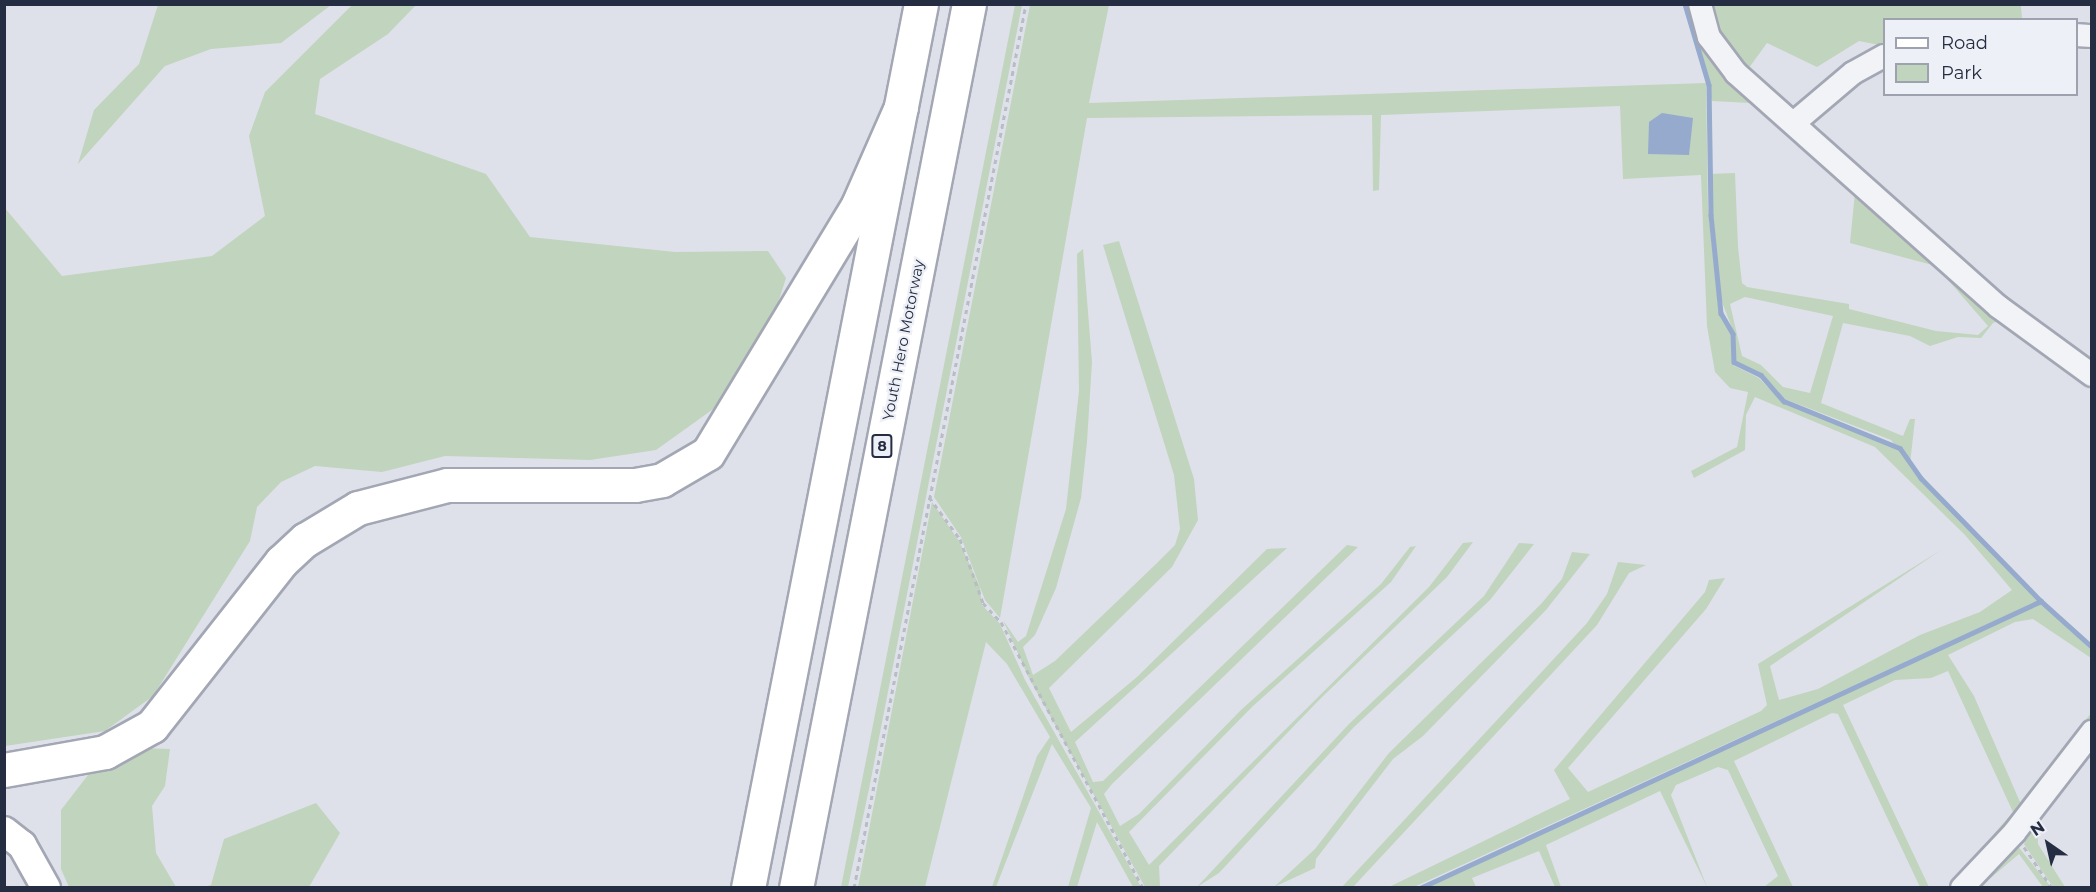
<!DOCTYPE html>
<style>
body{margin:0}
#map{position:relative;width:2096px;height:892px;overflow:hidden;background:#dee1e9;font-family:Montserrat,sans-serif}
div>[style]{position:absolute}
.green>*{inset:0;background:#c1d4be}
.water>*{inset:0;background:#95aacd}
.stream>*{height:4.5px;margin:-2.25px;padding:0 2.25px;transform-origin:2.25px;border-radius:2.25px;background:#95aacd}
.path>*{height:3px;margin-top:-1.5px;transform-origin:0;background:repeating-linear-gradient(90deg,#b8bcc4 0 4.5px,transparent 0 9px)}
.roads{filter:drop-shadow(2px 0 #a3a7b4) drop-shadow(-2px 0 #a3a7b4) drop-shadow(0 2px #a3a7b4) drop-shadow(0 -2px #a3a7b4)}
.minor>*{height:22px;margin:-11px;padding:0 11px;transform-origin:11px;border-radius:11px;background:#f1f3f7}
.major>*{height:28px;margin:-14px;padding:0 14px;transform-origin:14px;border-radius:14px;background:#fff}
.highway>*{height:33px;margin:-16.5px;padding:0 16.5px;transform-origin:16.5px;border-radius:16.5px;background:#fff}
span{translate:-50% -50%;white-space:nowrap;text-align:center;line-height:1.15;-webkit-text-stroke:4.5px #eef0f7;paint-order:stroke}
.shield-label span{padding:2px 4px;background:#eef0f7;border:2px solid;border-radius:4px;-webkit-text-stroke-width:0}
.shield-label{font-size:14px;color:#252d42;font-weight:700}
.street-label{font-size:15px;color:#252d42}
.frame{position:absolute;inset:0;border:6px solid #252d42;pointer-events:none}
.legend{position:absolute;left:1883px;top:18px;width:195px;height:78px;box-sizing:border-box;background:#eef0f7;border:2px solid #9ea2af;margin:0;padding:8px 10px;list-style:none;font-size:18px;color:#252d42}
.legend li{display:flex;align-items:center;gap:12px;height:30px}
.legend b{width:30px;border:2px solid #9ea2af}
.north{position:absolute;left:2018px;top:814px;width:60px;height:60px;-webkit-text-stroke:4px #eef0f7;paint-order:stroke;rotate:326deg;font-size:16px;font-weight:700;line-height:24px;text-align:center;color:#252d42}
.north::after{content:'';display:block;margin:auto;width:21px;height:27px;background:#252d42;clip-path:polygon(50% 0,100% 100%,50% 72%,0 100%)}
</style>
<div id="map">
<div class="green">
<i style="clip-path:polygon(1787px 4px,2021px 6px,2022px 19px,1884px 20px,1884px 46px,1859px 41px,1817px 67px,1767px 43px,1746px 72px,1717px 33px,1710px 5px)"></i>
<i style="clip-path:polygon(158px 5px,331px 5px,281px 43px,211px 49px,165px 66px,78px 164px,94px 110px,139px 64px)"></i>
<i style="clip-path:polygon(352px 5px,416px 5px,388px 34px,320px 79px,315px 114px,486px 174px,530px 237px,675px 252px,768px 251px,786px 278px,769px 331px,730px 397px,656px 450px,590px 460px,445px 456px,382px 472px,315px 466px,281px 482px,257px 507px,250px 541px,153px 696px,105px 731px,5px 746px,4px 207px,62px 276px,212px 256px,265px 216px,249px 136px,265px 92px)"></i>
<i style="clip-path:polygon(1015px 5px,1022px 5px,869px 789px,848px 887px,841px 887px)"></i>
<i style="clip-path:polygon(1030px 5px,1109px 5px,1089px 103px,1706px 83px,1708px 208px,1719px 314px,1730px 328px,1733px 365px,1759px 378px,1781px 401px,1898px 448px,1920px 480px,2038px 601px,1414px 887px,1389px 887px,1570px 799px,1554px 770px,1705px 592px,1709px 580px,1725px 578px,1706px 609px,1568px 768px,1588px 792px,1761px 711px,1767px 705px,1758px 664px,1941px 550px,1770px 666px,1779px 700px,1818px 689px,1920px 635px,1980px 612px,2012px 590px,1965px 535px,1875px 447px,1755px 397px,1746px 415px,1745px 450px,1694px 478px,1691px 471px,1737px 447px,1748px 392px,1730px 388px,1715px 372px,1707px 326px,1701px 175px,1623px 179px,1620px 106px,1381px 115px,1379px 190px,1373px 191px,1372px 115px,1087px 118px,1000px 618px,985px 600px,961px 537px,934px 497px)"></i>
<i style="clip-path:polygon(1686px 5px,1698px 5px,1770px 104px,1712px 101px)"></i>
<i style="clip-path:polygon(evenodd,1735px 173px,1738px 247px,1742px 283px,1747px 287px,1849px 304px,1849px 309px,1936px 331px,1978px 335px,1988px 326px,1936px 266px,1850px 243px,1856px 182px,2006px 319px,1993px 323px,1981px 338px,1958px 337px,1930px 346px,1910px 336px,1843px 323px,1821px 403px,1903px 436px,1910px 419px,1915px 419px,1910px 464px,1891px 440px,1785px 399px,1762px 374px,1735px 361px,1734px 333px,1720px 297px,1710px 174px,1735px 173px,1745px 297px,1833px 316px,1810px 393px,1783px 387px,1761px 365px,1742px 356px,1730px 304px,1745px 297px)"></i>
<i style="clip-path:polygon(1119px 241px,1194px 479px,1198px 520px,1172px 567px,1049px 688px,1071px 732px,1137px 677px,1267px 549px,1287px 548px,1075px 742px,1093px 782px,1103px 781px,1347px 545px,1358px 547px,1112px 784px,1104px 794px,1120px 826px,1139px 814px,1241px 710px,1381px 584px,1410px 547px,1416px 546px,1391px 582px,1253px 706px,1129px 832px,1149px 865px,1429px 587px,1463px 543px,1473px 542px,1447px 577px,1320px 699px,1159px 866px,1160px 887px,1145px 887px,1029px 678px,1003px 620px,1018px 642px,1026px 636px,1066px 509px,1079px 391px,1077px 254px,1083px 249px,1092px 362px,1087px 442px,1081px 498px,1056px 588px,1035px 635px,1023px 647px,1033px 675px,1055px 661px,1156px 564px,1175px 545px,1180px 529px,1174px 475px,1103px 245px)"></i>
<i style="clip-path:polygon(932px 502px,959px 541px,980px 587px,982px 605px,1000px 624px,1025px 680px,1141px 887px,1133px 887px,1097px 822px,1077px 887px,1068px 887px,1091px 808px,1052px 744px,996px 887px,992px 887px,1037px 756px,1050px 737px,1007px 664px,986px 642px,925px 887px,858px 887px)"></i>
<i style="clip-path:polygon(1519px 543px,1534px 544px,1490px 600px,1354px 727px,1219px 873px,1197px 887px,1349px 724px,1484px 596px)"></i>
<i style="clip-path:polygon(1572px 552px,1590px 554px,1546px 610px,1423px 736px,1393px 759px,1316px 859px,1315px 868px,1274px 887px,1315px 849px,1389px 753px,1541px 604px,1562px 579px)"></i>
<i style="clip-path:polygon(1618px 562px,1646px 565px,1629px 573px,1597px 625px,1353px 887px,1342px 887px,1587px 623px,1607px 594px)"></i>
<i style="clip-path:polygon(2042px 603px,2091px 650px,2091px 658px,2033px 619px,2015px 622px,1948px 655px,1974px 696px,2020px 802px,2092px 712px,2091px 724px,1959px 887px,1948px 887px,2013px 812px,1948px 671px,1931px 678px,1895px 680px,1843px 705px,1929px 887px,1920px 887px,1838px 714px,1832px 713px,1734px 761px,1793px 887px,1764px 887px,1778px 876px,1728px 770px,1718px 767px,1676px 785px,1671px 795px,1707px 887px,1660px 791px,1546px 845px,1561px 887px,1555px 887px,1539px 851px,1472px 878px,1476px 887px,1425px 888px,1857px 684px)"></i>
<i style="clip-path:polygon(141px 748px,170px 749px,165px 786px,152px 806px,156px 853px,176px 887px,69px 887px,61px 869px,61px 810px,88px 775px)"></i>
<i style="clip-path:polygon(316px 803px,340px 833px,309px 887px,204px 887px,211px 885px,224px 839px)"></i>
<i style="clip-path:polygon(2037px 817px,2038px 844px,2065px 887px,2053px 887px,2024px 844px)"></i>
<i style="clip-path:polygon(2016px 844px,2051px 887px,2043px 887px,2019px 854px,1980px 887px,1967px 888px)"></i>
</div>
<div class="water">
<i style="clip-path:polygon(1662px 113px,1693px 118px,1689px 155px,1648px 154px,1649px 122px)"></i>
</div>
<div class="stream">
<i style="left:1685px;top:4px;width:84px;rotate:73.5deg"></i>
<i style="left:1709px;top:85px;width:130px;rotate:89.1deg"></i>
<i style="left:1711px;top:215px;width:99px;rotate:84.2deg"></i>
<i style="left:1721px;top:313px;width:24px;rotate:60deg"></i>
<i style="left:1733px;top:334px;width:28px;rotate:88deg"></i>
<i style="left:1734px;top:362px;width:30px;rotate:26deg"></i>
<i style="left:1761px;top:375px;width:35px;rotate:49deg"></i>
<i style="left:1784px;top:401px;width:125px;rotate:22.1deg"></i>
<i style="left:1900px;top:448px;width:37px;rotate:55deg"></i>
<i style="left:1921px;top:478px;width:172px;rotate:45.7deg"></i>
<i style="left:1420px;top:888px;width:684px;rotate:-24.8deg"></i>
<i style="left:2041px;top:601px;width:69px;rotate:42deg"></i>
</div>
<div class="path">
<i style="left:929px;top:497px;width:52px;rotate:53.6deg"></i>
<i style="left:960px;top:539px;width:68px;rotate:70.2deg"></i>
<i style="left:983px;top:603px;width:26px;rotate:47deg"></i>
<i style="left:1001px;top:622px;width:302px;rotate:61.9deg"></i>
<i style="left:2024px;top:847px;width:50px;rotate:55.7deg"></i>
<i style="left:854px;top:888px;width:901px;rotate:-78.99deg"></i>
</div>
<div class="roads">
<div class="minor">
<i style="left:1700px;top:4px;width:34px;rotate:75deg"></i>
<i style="left:1709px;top:37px;width:45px;rotate:53.1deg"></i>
<i style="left:1736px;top:73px;width:352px;rotate:41.7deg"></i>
<i style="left:1999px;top:307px;width:115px;rotate:36.2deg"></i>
<i style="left:2076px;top:35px;width:16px;rotate:4deg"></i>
<i style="left:1795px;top:122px;width:76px;rotate:-40.2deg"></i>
<i style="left:1853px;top:73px;width:35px;rotate:-29deg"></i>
<i style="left:1962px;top:888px;width:76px;rotate:-46.6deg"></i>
<i style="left:2014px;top:833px;width:128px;rotate:-52.3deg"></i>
</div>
<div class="major">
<i style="left:4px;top:831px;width:23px;rotate:38deg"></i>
<i style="left:22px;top:845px;width:49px;rotate:60.8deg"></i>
</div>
<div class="highway">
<i style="left:4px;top:770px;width:103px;rotate:-10.1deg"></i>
<i style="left:105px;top:752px;width:54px;rotate:-29deg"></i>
<i style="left:152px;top:726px;width:209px;rotate:-51.8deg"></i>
<i style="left:281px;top:562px;width:33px;rotate:-43deg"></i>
<i style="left:305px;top:540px;width:62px;rotate:-31.1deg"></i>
<i style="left:358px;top:508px;width:92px;rotate:-14.5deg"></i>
<i style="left:447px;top:485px;width:188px"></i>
<i style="left:635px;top:485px;width:27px;rotate:-10deg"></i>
<i style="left:662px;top:480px;width:53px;rotate:-30.4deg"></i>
<i style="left:708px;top:453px;width:290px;rotate:-58.8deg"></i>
<i style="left:858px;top:205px;width:107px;rotate:-66.3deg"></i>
<i style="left:748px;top:888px;width:901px;rotate:-78.93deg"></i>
<i style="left:796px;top:888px;width:901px;rotate:-78.93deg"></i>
</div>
</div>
<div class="shield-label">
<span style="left:882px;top:446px">8</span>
</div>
<div class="street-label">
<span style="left:903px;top:340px;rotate:-79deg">Youth Hero Motorway</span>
</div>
<div class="frame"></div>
<ul class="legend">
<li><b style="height:8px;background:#fff"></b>Road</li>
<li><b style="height:16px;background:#c1d4be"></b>Park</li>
</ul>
<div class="north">N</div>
</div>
